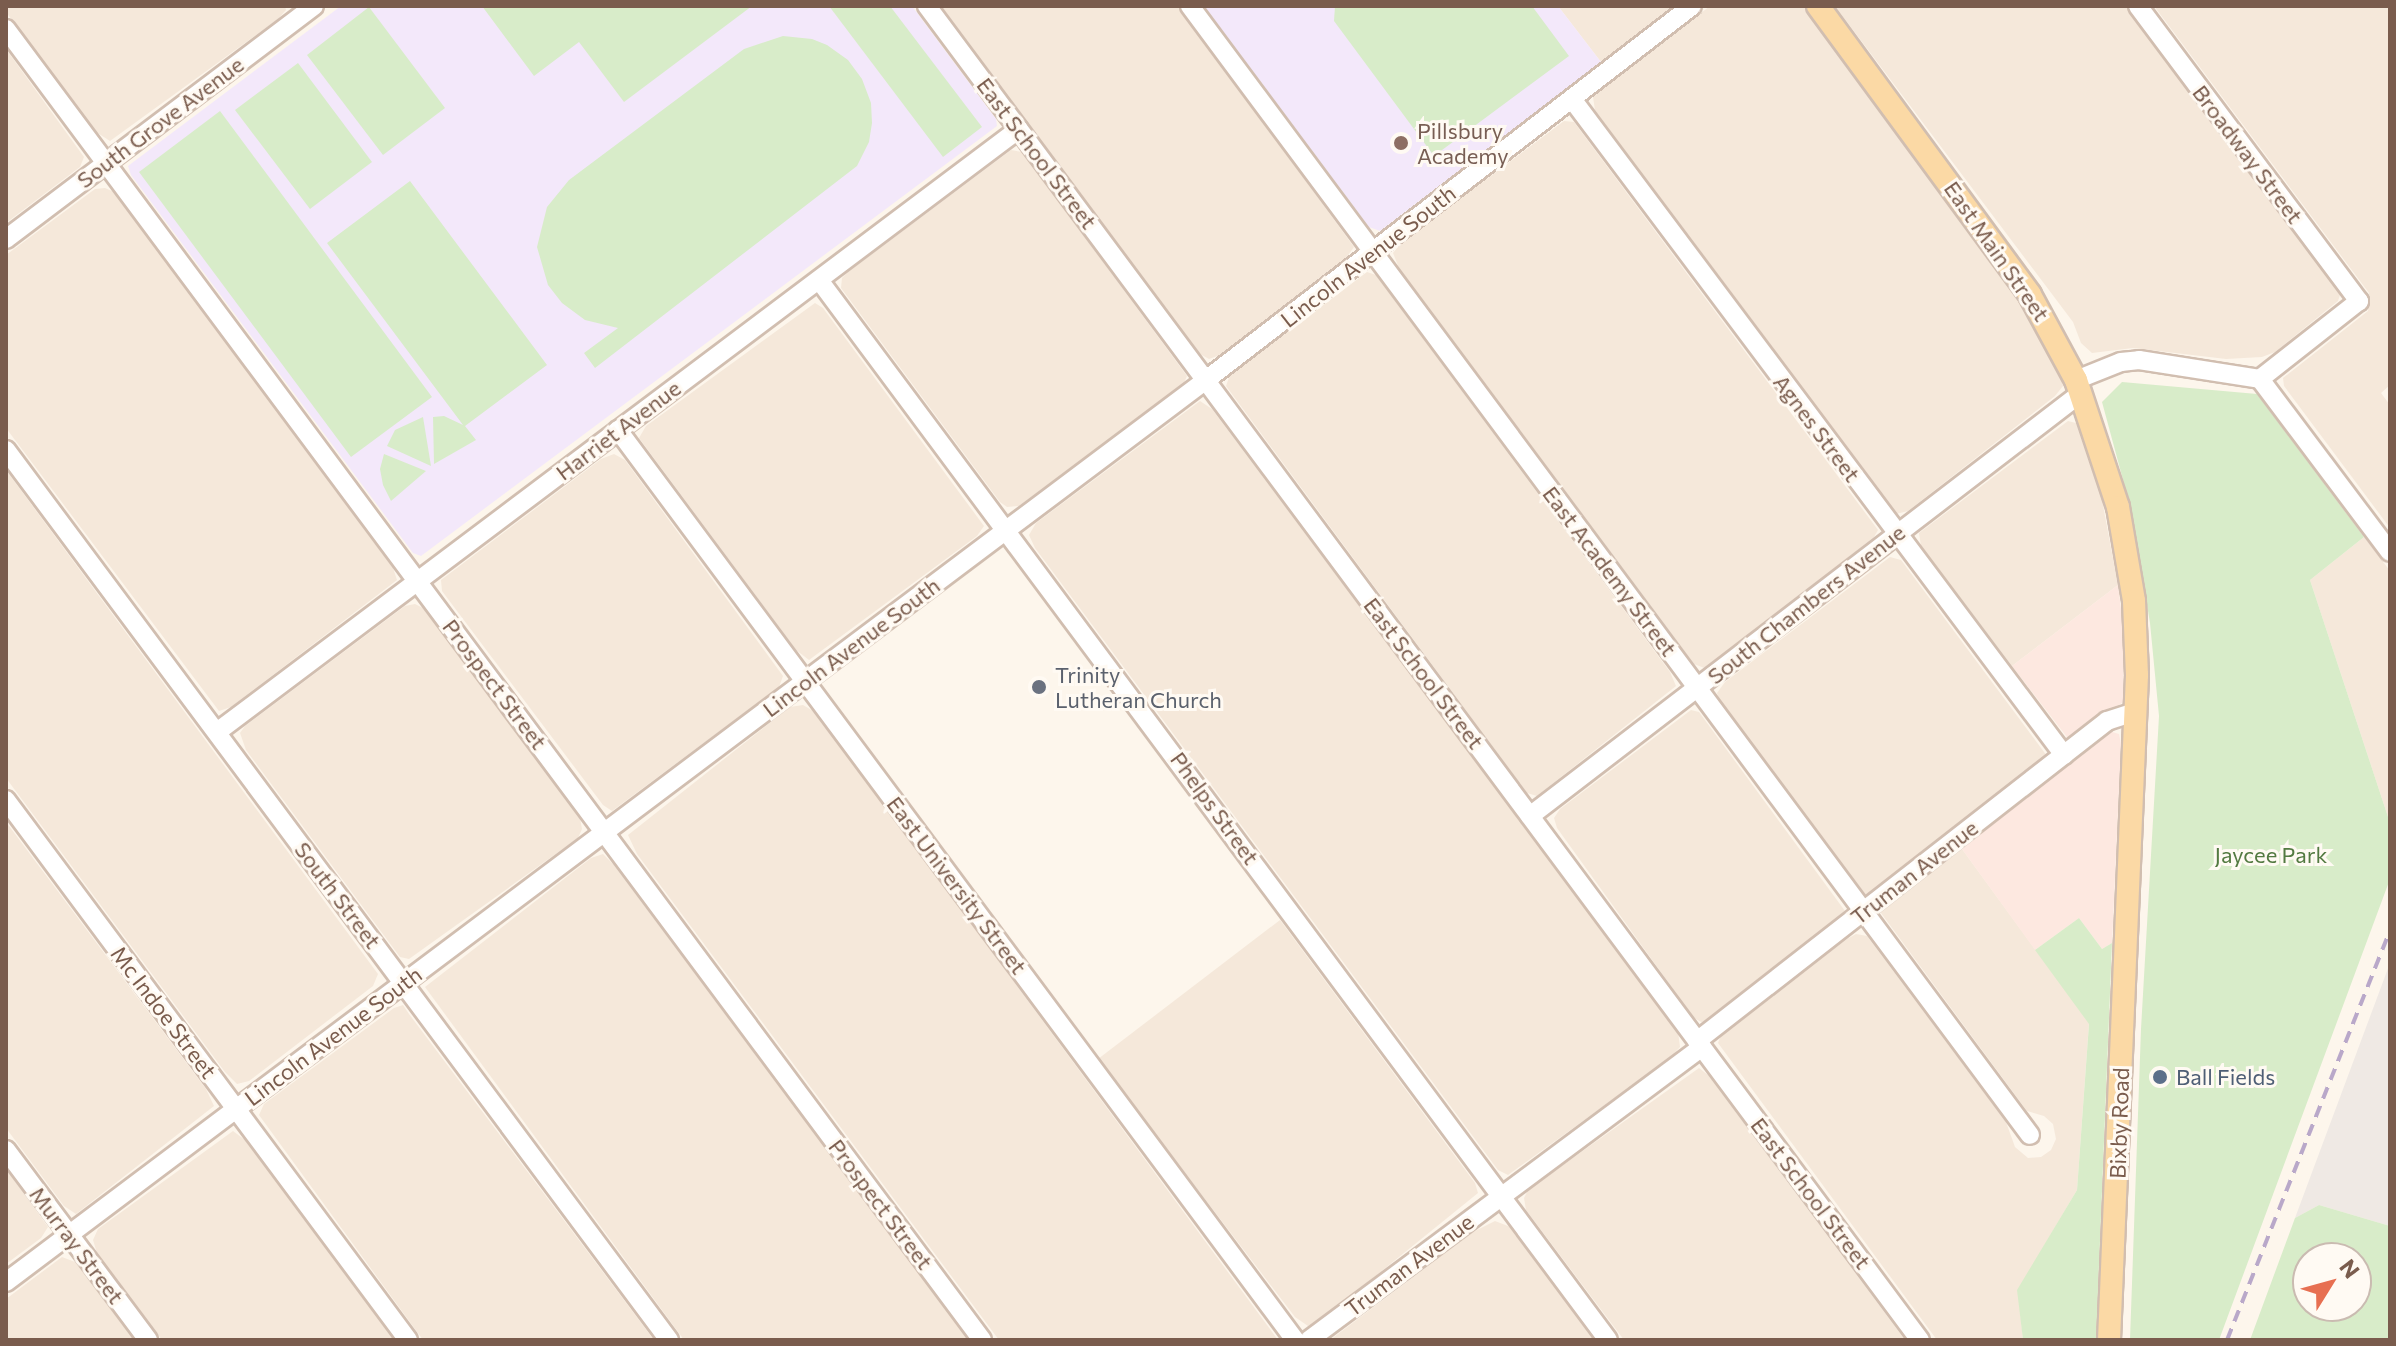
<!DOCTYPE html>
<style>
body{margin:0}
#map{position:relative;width:2396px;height:1346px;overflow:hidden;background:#fdf6ec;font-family:Commissioner,sans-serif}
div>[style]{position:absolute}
.residential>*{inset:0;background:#f5e8da}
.commercial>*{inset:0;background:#fde8e0}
.industrial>*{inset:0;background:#efe9e4}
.education>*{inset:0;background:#f3e8fa}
.green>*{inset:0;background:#d8ecc9}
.roads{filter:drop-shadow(2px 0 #d1beb0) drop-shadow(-2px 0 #d1beb0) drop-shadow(0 2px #d1beb0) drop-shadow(0 -2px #d1beb0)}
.minor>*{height:18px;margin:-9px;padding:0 9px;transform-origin:9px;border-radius:9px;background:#fff}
.major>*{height:22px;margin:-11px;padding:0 11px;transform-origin:11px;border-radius:11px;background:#fbd9a5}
.rail>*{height:4px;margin-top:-2px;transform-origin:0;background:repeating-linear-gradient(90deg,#b9a8c9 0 12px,transparent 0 20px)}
.dots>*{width:22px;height:22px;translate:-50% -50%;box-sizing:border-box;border:4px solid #fffaf3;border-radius:50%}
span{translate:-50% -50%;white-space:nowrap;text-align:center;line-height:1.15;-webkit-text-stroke:6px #fffaf3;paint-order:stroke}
.street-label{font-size:22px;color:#7a5c4d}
.education-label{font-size:22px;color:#785e54}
.left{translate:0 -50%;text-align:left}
.worship-label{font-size:22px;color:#5b616d}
.park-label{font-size:22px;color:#537a41}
.service-label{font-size:22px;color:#4e5e75}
.frame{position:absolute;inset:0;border:8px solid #7a5c4d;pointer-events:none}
.north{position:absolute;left:2292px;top:1242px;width:80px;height:80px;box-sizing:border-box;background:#fffaf3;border:2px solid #cabbb1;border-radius:50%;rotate:53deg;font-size:22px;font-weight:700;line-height:32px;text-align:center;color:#7a5c4d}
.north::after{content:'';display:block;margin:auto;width:28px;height:36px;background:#e76f51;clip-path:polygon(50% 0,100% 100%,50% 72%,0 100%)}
</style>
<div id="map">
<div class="residential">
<i style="clip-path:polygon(6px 6px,285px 6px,286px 10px,278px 19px,110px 141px,93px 130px,6px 12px)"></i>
<i style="clip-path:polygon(941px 6px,1178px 6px,1354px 247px,1346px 258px,1220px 355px,1209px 359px,1200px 354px)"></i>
<i style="clip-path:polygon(1558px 6px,1674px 6px,1601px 62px)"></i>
<i style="clip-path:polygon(1710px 6px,1804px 6px,1995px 262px,2021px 301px,2060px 374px,2063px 386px,2055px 396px,1908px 511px,1896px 514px,1887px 505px,1595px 110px,1593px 97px,1603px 89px)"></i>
<i style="clip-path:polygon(1835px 6px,2129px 6px,2336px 281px,2341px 292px,2338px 301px,2275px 352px,2262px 357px,2226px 359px,2133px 348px,2092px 353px,2081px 343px,2073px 322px)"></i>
<i style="clip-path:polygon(2154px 6px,2390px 6px,2390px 385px,2381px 393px,2390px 405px,2390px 528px,2284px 386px,2283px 378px,2368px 311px,2369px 293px)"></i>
<i style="clip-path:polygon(6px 49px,84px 157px,80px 167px,6px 223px)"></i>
<i style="clip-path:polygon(1564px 121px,1574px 122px,1878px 530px,1874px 537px,1707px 669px,1694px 664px,1399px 268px,1393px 253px,1400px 244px)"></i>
<i style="clip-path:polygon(1011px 150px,1022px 152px,1187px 376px,1183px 385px,1019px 506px,1007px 507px,1000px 502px,841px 288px,842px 278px,848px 272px)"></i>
<i style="clip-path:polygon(105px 188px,114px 192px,393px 568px,397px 580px,231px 707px,219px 711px,6px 428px,6px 255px,95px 189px)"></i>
<i style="clip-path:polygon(1367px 272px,1376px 275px,1670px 672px,1676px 686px,1537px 796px,1527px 793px,1226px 386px,1230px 375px)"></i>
<i style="clip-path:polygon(815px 303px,823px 308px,984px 526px,977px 536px,809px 660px,796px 650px,639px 438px,646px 426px)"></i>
<i style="clip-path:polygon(1200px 401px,1212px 409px,1678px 1032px,1680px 1047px,1669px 1059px,1508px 1175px,1498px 1170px,1035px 548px,1029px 535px,1036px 523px)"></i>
<i style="clip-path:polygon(2068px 421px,2076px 423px,2080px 430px,2102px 500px,2118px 585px,2012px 666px,1921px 546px,1919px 533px)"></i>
<i style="clip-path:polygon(614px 454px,625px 460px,783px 676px,779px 687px,612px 811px,603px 805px,442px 591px,441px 580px,601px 459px)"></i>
<i style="clip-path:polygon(6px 470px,378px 974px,373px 986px,249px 1081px,237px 1084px,225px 1072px,6px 778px)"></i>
<i style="clip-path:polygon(2364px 537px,2390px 571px,2390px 823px,2310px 580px)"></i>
<i style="clip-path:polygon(1890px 557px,1901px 560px,2047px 756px,2044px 763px,1873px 896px,1865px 894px,1721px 705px,1717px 693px,1725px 682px)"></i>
<i style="clip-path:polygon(415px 604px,423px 608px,580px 818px,582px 829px,578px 838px,409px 959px,400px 957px,246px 750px,240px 733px,245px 726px,405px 606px)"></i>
<i style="clip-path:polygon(803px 705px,815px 712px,1278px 1340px,999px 1340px,637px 854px,628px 835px,790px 707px)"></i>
<i style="clip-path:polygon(1691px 710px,1699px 712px,1845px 911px,1842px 919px,1703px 1023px,1694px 1018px,1557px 828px,1554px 818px,1560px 809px)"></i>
<i style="clip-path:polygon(6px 822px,206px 1089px,214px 1106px,76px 1214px,64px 1206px,6px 1128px)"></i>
<i style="clip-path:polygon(1962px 849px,2089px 1023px,2077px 1190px,2018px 1290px,2023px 1340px,1937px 1340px,1718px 1043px,1722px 1033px,1847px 939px,1856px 934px,1867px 936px,2006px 1122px,2015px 1147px,2028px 1158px,2041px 1157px,2051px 1150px,2056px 1139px,2053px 1124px,2044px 1116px,2027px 1111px,1881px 913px,1882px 908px)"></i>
<i style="clip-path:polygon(603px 854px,613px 864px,969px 1340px,684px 1340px,425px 987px,591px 858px)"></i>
<i style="clip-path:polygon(1280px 920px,1475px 1183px,1478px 1193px,1320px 1321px,1308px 1326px,1295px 1317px,1098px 1059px)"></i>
<i style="clip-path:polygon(403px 1005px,409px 1014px,654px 1340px,423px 1340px,259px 1115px,264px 1104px,394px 1008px)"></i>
<i style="clip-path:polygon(1699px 1068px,1708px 1075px,1905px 1340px,1624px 1340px,1526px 1210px,1524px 1198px,1528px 1190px)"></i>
<i style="clip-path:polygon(233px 1131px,245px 1140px,395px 1340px,162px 1340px,97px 1253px,93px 1240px,98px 1229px)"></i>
<i style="clip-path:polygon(6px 1169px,48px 1227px,41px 1238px,6px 1264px)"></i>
<i style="clip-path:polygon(1495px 1221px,1513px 1228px,1596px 1340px,1330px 1340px,1473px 1232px)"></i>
<i style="clip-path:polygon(62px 1257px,75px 1262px,134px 1340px,6px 1340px,6px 1299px)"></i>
</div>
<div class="commercial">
<i style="clip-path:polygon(2118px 585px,2124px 634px,2123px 702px,2070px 741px,2012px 666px)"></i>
<i style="clip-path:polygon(2109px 731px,2119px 734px,2121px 744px,2112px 943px,2102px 949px,2079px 918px,2035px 950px,1962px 849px)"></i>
</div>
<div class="industrial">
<i style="clip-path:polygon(2390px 963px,2390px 1226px,2319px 1205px,2295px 1218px)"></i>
</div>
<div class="education">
<i style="clip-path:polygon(341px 6px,912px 6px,996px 119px,997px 126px,421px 556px,413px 553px,131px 175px,128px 166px)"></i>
<i style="clip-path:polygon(1204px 6px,1558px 6px,1601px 62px,1380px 231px,1369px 227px)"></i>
</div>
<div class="green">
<i style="clip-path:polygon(482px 6px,752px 6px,624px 102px,579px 42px,534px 76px)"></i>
<i style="clip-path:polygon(829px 6px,890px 6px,982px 127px,943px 157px)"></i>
<i style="clip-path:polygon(1335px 6px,1532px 6px,1569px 56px,1434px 156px,1334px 21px)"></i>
<i style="clip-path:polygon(369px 7px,445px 108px,383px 155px,307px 55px)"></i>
<i style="clip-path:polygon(783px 36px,812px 39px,827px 45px,848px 60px,862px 79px,871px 103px,872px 123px,869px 142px,857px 166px,595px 368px,584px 353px,618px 328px,585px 320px,562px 303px,548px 285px,537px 247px,547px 207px,569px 180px,744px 49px)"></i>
<i style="clip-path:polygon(298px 63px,372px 162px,310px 209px,235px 110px)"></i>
<i style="clip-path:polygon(220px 111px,432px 397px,351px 457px,139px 172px)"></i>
<i style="clip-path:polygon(410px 181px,547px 365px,465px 426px,476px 440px,434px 464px,433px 417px,444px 416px,463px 425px,327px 243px)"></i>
<i style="clip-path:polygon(2122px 382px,2257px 394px,2364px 537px,2310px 580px,2390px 823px,2390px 879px,2219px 1340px,2130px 1340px,2141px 1029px,2159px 716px,2150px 623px,2132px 513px,2102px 402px)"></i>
<i style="clip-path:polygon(423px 417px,431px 466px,387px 446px,395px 430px)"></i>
<i style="clip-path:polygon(384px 454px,426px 471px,391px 501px,383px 485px,380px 469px)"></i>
<i style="clip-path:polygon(2079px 918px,2102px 949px,2112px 943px,2096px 1340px,2023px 1340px,2017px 1290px,2077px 1190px,2089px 1024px,2035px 950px)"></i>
<i style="clip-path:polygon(evenodd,2319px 1205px,2390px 1226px,2390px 1340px,2250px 1340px,2295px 1218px,2319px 1205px,2308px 1258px,2356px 1258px,2356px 1306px,2308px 1306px,2308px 1258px)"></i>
</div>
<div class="roads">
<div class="minor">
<i style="left:927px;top:6px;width:1663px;rotate:53.34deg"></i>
<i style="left:1190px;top:6px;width:1407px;rotate:53.35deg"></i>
<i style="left:2138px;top:6px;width:369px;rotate:53.2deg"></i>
<i style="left:2359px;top:301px;width:126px;rotate:141.8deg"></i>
<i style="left:6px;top:29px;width:1634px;rotate:53.33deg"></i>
<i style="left:1572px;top:99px;width:820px;rotate:53.13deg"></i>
<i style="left:6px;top:239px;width:386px;rotate:-37.1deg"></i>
<i style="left:819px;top:280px;width:1321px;rotate:53.34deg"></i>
<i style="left:2260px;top:379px;width:216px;rotate:53.1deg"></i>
<i style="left:2076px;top:380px;width:48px;rotate:-21.8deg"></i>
<i style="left:2121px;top:362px;width:18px;rotate:-6deg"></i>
<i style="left:2139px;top:360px;width:122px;rotate:8.9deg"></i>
<i style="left:618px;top:430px;width:1134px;rotate:53.35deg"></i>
<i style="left:6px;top:450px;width:1110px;rotate:53.32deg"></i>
<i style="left:217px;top:732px;width:1003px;rotate:-36.94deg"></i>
<i style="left:6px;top:800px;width:673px;rotate:53.33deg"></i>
<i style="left:1530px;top:816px;width:695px;rotate:-37.51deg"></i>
<i style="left:1697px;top:1041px;width:520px;rotate:-37.97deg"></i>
<i style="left:2107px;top:721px;width:29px;rotate:-18deg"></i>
<i style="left:6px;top:1150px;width:237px;rotate:53.2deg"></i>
<i style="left:6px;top:1282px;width:1501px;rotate:-36.93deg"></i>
<i style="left:1206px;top:380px;width:613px;rotate:-37.58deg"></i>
<i style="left:1309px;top:1340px;width:490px;rotate:-36.7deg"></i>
</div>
<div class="major">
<i style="left:1818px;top:6px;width:358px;rotate:53.7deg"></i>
<i style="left:2030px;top:295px;width:97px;rotate:61.6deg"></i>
<i style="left:2076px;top:380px;width:134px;rotate:71.7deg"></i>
<i style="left:2118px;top:507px;width:95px;rotate:80.3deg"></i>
<i style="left:2134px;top:601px;width:74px;rotate:87.7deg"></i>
<i style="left:2137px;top:675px;width:666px;rotate:92.41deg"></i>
</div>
</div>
<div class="rail">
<i style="left:2227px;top:1340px;width:440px;rotate:-68.3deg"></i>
</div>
<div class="dots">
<i style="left:1401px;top:143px;background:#8d6e63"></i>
<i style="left:1039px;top:687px;background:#6b7280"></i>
<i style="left:2160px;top:1077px;background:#5c6f8a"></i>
</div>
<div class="street-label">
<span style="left:160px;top:122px;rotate:-37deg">South Grove Avenue</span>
<span style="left:1037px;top:153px;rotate:53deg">East School Street</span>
<span style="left:2248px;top:154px;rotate:53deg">Broadway Street</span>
<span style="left:1997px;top:251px;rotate:55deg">East Main Street</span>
<span style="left:1368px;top:256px;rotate:-38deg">Lincoln Avenue South</span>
<span style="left:1817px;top:428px;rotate:53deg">Agnes Street</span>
<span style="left:618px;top:430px;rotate:-37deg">Harriet Avenue</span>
<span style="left:1610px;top:571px;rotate:53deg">East Academy Street</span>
<span style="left:1806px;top:604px;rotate:-38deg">South Chambers Avenue</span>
<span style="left:851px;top:647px;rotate:-37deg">Lincoln Avenue South</span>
<span style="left:1424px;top:673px;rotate:53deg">East School Street</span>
<span style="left:495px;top:684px;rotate:53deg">Prospect Street</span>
<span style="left:1215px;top:808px;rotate:54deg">Phelps Street</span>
<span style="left:1914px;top:872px;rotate:-38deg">Truman Avenue</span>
<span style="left:957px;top:885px;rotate:53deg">East University Street</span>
<span style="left:338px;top:895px;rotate:53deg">South Street</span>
<span style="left:164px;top:1012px;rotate:53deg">Mc Indoe Street</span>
<span style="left:333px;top:1036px;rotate:-37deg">Lincoln Avenue South</span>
<span style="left:2119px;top:1123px;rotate:-88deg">Bixby Road</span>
<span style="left:1811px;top:1193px;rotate:53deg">East School Street</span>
<span style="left:881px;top:1204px;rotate:53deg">Prospect Street</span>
<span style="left:77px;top:1245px;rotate:53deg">Murray Street</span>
<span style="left:1409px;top:1265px;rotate:-37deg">Truman Avenue</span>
</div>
<div class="education-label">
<span class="left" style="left:1417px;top:143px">Pillsbury<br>Academy</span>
</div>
<div class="worship-label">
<span class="left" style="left:1055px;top:687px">Trinity<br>Lutheran Church</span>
</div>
<div class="park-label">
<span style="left:2271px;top:855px">Jaycee Park</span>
</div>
<div class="service-label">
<span class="left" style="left:2176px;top:1077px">Ball Fields</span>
</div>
<div class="frame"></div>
<div class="north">N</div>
</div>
